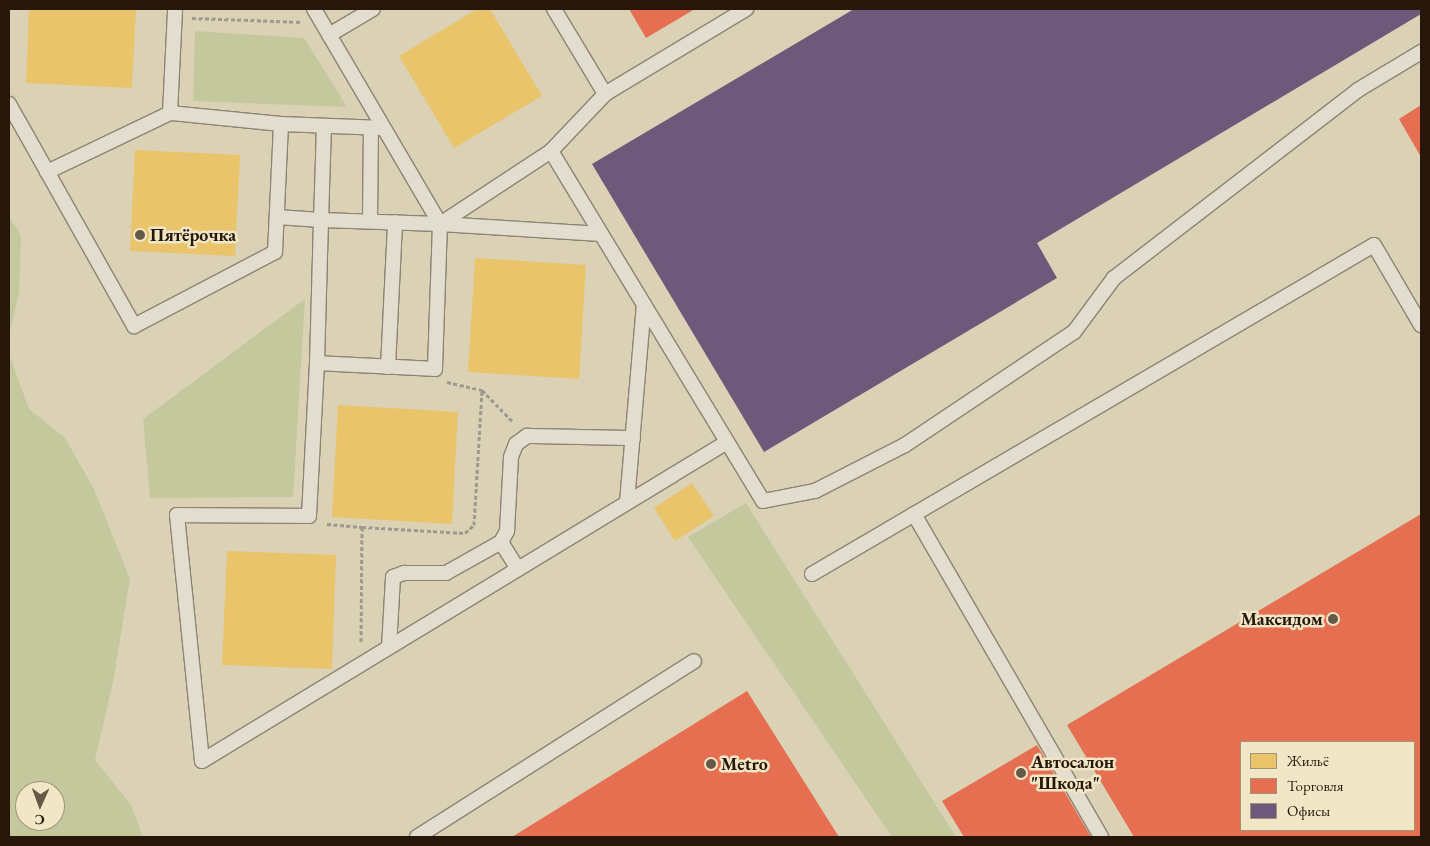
<!DOCTYPE html>
<meta charset="utf-8">
<style>
body{margin:0}
#map{position:relative;width:1430px;height:846px;overflow:hidden;background:#dbd1b5;font-family:"EB Garamond",serif}
div>[style]{position:absolute}
.green>*{inset:0;background:#c4c89d}
.homes>*{inset:0;background:#e9c46a}
.shops>*{inset:0;background:#e76f51}
.offices>*{inset:0;background:#6d597a}
.path>*{height:3px;margin-top:-1.5px;transform-origin:0;background:repeating-linear-gradient(90deg,#9f998d 0 4px,transparent 0 6.5px)}
.roads{filter:drop-shadow(1px 0 #8c8473) drop-shadow(-1px 0 #8c8473) drop-shadow(0 1px #8c8473) drop-shadow(0 -1px #8c8473)}
.service>*{height:14px;margin:-7px;padding:0 7px;transform-origin:7px;border-radius:7px;background:#e2ddce}
.dots>*{width:14px;height:14px;translate:-50% -50%;box-sizing:border-box;border:2px solid #f1e6c5;border-radius:50%}
span{translate:-50% -50%;white-space:nowrap;text-align:center;line-height:1.15;-webkit-text-stroke:5px #f1e6c5;paint-order:stroke}
.poi-label{font-size:18px;color:#26170a;font-weight:700}
.left{translate:0 -50%;text-align:left}
.right{translate:-100% -50%;text-align:right}
.frame{position:absolute;inset:0;border:10px solid #26170a;pointer-events:none}
.legend{position:absolute;left:1240px;top:741px;width:175px;height:90px;box-sizing:border-box;background:#f1e6c5;border:1px solid #a0937a;margin:0;padding:6px 9px;list-style:none;font-size:15px;color:#26170a}
.legend li{display:flex;align-items:center;gap:10px;height:25px}
.legend b{width:25px;border:1px solid #a0937a}
.north{position:absolute;left:15px;top:781px;width:50px;height:50px;box-sizing:border-box;background:#f1e6c5;border:1px solid #a0937a;border-radius:50%;rotate:182deg;font-size:14px;font-weight:700;line-height:20px;text-align:center;color:#26170a}
.north::after{content:'';display:block;margin:auto;width:18px;height:22px;background:#655846;clip-path:polygon(50% 0,100% 100%,50% 72%,0 100%)}
</style>
<div id="map">
<div class="green">
<i style="clip-path:polygon(195px 31px,304px 38px,347px 107px,193px 101px)"></i>
<i style="clip-path:polygon(9px 217px,21px 235px,19px 292px,9px 337px)"></i>
<i style="clip-path:polygon(305px 299px,293px 497px,150px 498px,143px 419px)"></i>
<i style="clip-path:polygon(evenodd,9px 354px,29px 409px,65px 438px,94px 489px,130px 579px,113px 682px,95px 760px,131px 805px,143px 837px,9px 837px,9px 354px,25px 791px,55px 791px,55px 821px,25px 821px,25px 791px)"></i>
<i style="clip-path:polygon(746px 503px,956px 837px,892px 837px,688px 537px)"></i>
</div>
<div class="homes">
<i style="clip-path:polygon(29px 9px,136px 9px,132px 88px,26px 83px)"></i>
<i style="clip-path:polygon(477px 9px,490px 9px,542px 96px,454px 148px,399px 56px)"></i>
<i style="clip-path:polygon(135px 150px,240px 155px,235px 256px,130px 251px)"></i>
<i style="clip-path:polygon(475px 258px,586px 265px,579px 379px,468px 372px)"></i>
<i style="clip-path:polygon(338px 405px,458px 412px,452px 524px,332px 517px)"></i>
<i style="clip-path:polygon(692px 483px,714px 516px,675px 541px,654px 508px)"></i>
<i style="clip-path:polygon(227px 551px,336px 555px,332px 669px,222px 665px)"></i>
</div>
<div class="shops">
<i style="clip-path:polygon(629px 9px,695px 9px,646px 38px)"></i>
<i style="clip-path:polygon(1421px 105px,1421px 157px,1399px 119px)"></i>
<i style="clip-path:polygon(evenodd,1421px 514px,1421px 837px,1134px 837px,1067px 725px,1421px 514px,1241px 742px,1414px 742px,1414px 830px,1241px 830px,1241px 742px)"></i>
<i style="clip-path:polygon(747px 691px,839px 837px,512px 837px)"></i>
<i style="clip-path:polygon(1037px 745px,1091px 837px,964px 837px,942px 801px)"></i>
</div>
<div class="offices">
<i style="clip-path:polygon(854px 9px,1421px 9px,1421px 14px,1037px 243px,1057px 278px,764px 452px,592px 164px)"></i>
</div>
<div class="path">
<i style="left:192px;top:18px;width:109px;rotate:2.1deg"></i>
<i style="left:447px;top:382px;width:36px;rotate:13deg"></i>
<i style="left:482px;top:390px;width:45px;rotate:45.9deg"></i>
<i style="left:327px;top:524px;width:35px;rotate:5deg"></i>
<i style="left:362px;top:527px;width:116px;rotate:90.5deg"></i>
<i style="left:362px;top:527px;width:103px;rotate:3.3deg"></i>
<i style="left:465px;top:533px;width:12px;rotate:-42deg"></i>
<i style="left:474px;top:525px;width:135px;rotate:-86.6deg"></i>
</div>
<div class="roads">
<div class="service">
<i style="left:314px;top:9px;width:249px;rotate:59.6deg"></i>
<i style="left:440px;top:224px;width:145px;rotate:92deg"></i>
<i style="left:435px;top:369px;width:118px;rotate:-177.1deg"></i>
<i style="left:317px;top:363px;width:153px;rotate:93deg"></i>
<i style="left:309px;top:516px;width:132px;rotate:-179.6deg"></i>
<i style="left:177px;top:515px;width:247px;rotate:84.2deg"></i>
<i style="left:202px;top:761px;width:614px;rotate:-31.28deg"></i>
<i style="left:554px;top:9px;width:99px;rotate:59deg"></i>
<i style="left:329px;top:35px;width:51px;rotate:-30.6deg"></i>
<i style="left:9px;top:104px;width:255px;rotate:60.6deg"></i>
<i style="left:134px;top:326px;width:159px;rotate:-27.7deg"></i>
<i style="left:275px;top:252px;width:128px;rotate:-87.3deg"></i>
<i style="left:281px;top:124px;width:112px;rotate:-174.3deg"></i>
<i style="left:281px;top:124px;width:102px;rotate:2.2deg"></i>
<i style="left:324px;top:126px;width:94px;rotate:91.8deg"></i>
<i style="left:321px;top:220px;width:119px;rotate:1.9deg"></i>
<i style="left:551px;top:151px;width:409px;rotate:58.8deg"></i>
<i style="left:763px;top:501px;width:53px;rotate:-10.9deg"></i>
<i style="left:815px;top:491px;width:101px;rotate:-27.1deg"></i>
<i style="left:905px;top:445px;width:203px;rotate:-33.8deg"></i>
<i style="left:1074px;top:332px;width:67px;rotate:-53.5deg"></i>
<i style="left:1114px;top:278px;width:308px;rotate:-37.6deg"></i>
<i style="left:1358px;top:90px;width:74px;rotate:-31.1deg"></i>
<i style="left:47px;top:172px;width:136px;rotate:-25.6deg"></i>
<i style="left:170px;top:113px;width:104px;rotate:-87.2deg"></i>
<i style="left:277px;top:217px;width:44px;rotate:3.9deg"></i>
<i style="left:321px;top:220px;width:143px;rotate:91.6deg"></i>
<i style="left:370px;top:221px;width:93px;rotate:-89.4deg"></i>
<i style="left:601px;top:234px;width:161px;rotate:-176.4deg"></i>
<i style="left:440px;top:224px;width:133px;rotate:-33.3deg"></i>
<i style="left:551px;top:151px;width:79px;rotate:-46.5deg"></i>
<i style="left:605px;top:94px;width:165px;rotate:-31.1deg"></i>
<i style="left:388px;top:367px;width:145px;rotate:-87.2deg"></i>
<i style="left:627px;top:502px;width:198px;rotate:-85.1deg"></i>
<i style="left:914px;top:514px;width:373px;rotate:59.9deg"></i>
<i style="left:501px;top:542px;width:32px;rotate:58deg"></i>
<i style="left:812px;top:574px;width:651px;rotate:-30.35deg"></i>
<i style="left:1374px;top:245px;width:93px;rotate:59.6deg"></i>
<i style="left:389px;top:647px;width:70px;rotate:-86.7deg"></i>
<i style="left:393px;top:577px;width:12px;rotate:-20deg"></i>
<i style="left:404px;top:573px;width:42px"></i>
<i style="left:446px;top:573px;width:63px;rotate:-29.4deg"></i>
<i style="left:501px;top:542px;width:13px;rotate:-61deg"></i>
<i style="left:507px;top:531px;width:74px;rotate:-86.9deg"></i>
<i style="left:511px;top:457px;width:14px;rotate:-69deg"></i>
<i style="left:516px;top:444px;width:14px;rotate:-36deg"></i>
<i style="left:527px;top:436px;width:106px;rotate:1.1deg"></i>
<i style="left:417px;top:837px;width:328px;rotate:-32.4deg"></i>
</div>
</div>
<div class="dots">
<i style="left:140px;top:235px;background:#655846"></i>
<i style="left:1333px;top:619px;background:#655846"></i>
<i style="left:711px;top:764px;background:#655846"></i>
<i style="left:1021px;top:773px;background:#655846"></i>
</div>
<div class="poi-label">
<span class="left" style="left:150px;top:235px">Пятёрочка</span>
<span class="right" style="left:1323px;top:619px">Максидом</span>
<span class="left" style="left:1031px;top:773px">Автосалон<br>"Шкода"</span>
<span class="left" style="left:721px;top:764px">Metro</span>
</div>
<div class="frame"></div>
<ul class="legend">
<li><b style="height:14px;background:#e9c46a"></b>Жильё</li>
<li><b style="height:14px;background:#e76f51"></b>Торговля</li>
<li><b style="height:14px;background:#6d597a"></b>Офисы</li>
</ul>
<div class="north">С</div>
</div>
